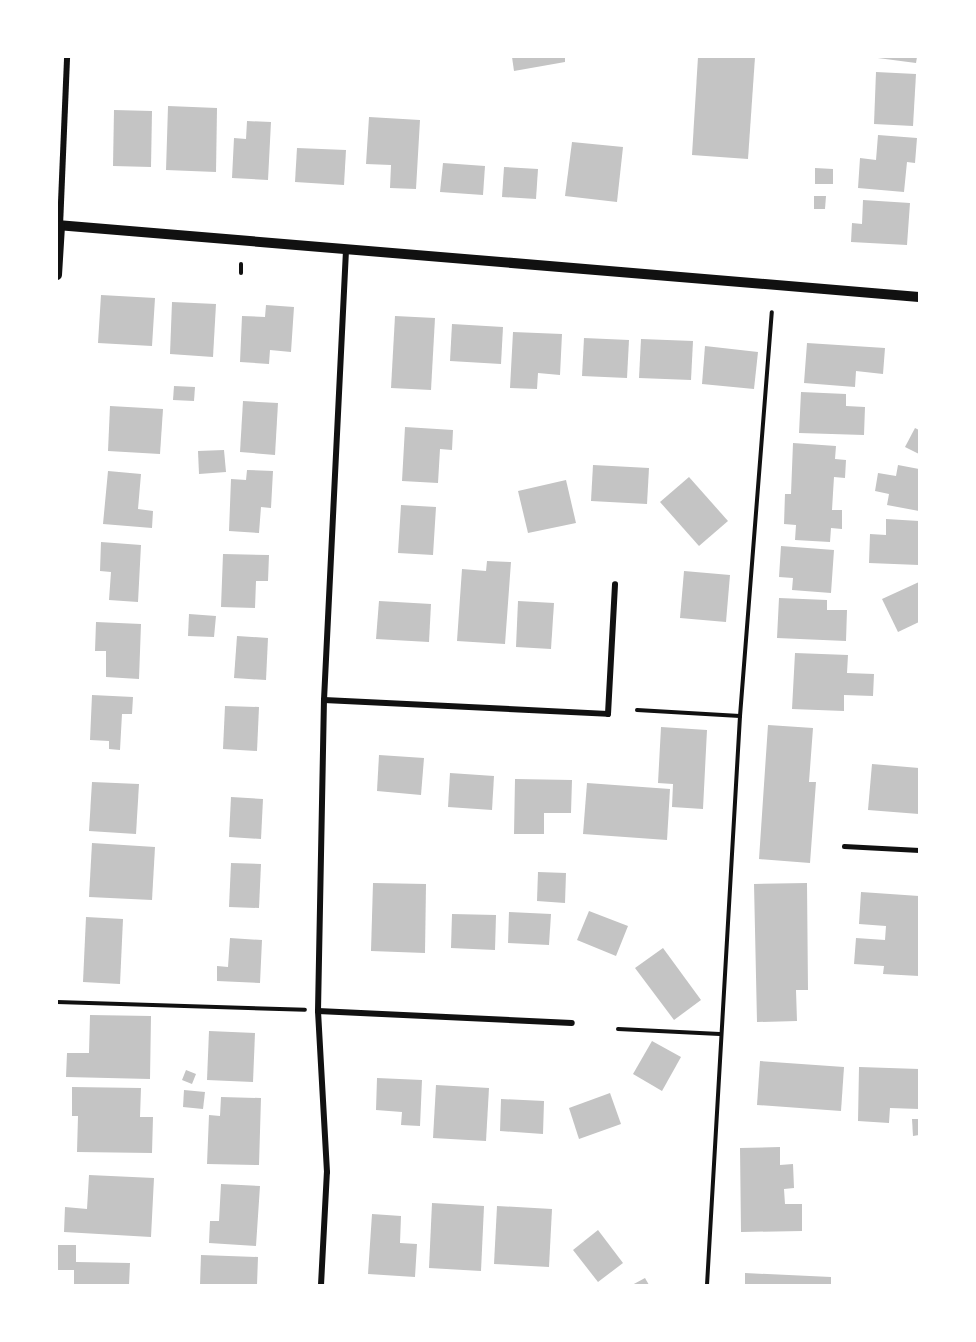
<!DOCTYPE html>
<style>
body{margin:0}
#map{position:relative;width:976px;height:1342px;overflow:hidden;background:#fff;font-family:Rubik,sans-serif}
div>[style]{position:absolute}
.building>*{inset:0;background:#c4c4c4}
.path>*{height:4px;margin:-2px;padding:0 2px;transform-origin:2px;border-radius:2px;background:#111}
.service>*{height:4.5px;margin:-2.25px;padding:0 2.25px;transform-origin:2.25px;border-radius:2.25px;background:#111}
.minor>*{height:6px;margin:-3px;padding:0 3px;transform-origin:3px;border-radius:3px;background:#111}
.tertiary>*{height:10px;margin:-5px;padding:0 5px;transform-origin:5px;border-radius:5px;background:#111}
span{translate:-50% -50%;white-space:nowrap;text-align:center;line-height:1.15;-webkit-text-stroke:4.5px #fff;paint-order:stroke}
.frame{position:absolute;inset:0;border:58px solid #fff;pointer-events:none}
</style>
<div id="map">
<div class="building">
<i style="clip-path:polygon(512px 57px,565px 57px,565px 62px,514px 71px)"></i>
<i style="clip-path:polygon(698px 57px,755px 57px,748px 159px,692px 155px)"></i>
<i style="clip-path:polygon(870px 57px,917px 57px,916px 63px)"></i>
<i style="clip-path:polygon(876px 72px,916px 74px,913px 126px,874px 124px)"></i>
<i style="clip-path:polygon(168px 106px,217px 108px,216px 172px,166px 170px)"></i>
<i style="clip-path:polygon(114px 110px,152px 111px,151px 167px,113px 166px)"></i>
<i style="clip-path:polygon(369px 117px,420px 120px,416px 189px,390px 188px,391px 165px,366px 164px)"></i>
<i style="clip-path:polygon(247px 121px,271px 122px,268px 180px,232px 178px,234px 138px,246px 139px)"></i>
<i style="clip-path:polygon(878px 135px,917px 138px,915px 163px,907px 162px,904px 192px,858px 188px,860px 158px,876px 160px)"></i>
<i style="clip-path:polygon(572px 142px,623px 147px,617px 202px,565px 196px)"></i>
<i style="clip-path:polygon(297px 148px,346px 150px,344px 185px,295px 182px)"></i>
<i style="clip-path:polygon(443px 163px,485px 166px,483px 195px,440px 192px)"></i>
<i style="clip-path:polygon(504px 167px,538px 169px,536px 199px,502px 197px)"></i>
<i style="clip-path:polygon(815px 168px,833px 169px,833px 184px,815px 184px)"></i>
<i style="clip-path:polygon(814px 196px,826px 196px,825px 209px,814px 209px)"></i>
<i style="clip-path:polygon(863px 200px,910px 203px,907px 245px,851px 242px,852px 223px,862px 224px)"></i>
<i style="clip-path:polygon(101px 295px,155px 298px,152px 346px,98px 343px)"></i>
<i style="clip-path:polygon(172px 302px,216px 304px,213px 357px,170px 354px)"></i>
<i style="clip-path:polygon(266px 305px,294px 307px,291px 352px,270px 350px,269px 364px,240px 362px,242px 316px,265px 317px)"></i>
<i style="clip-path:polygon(395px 316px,435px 318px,431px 390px,391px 388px)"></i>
<i style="clip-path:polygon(452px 324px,503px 327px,501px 364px,450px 361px)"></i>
<i style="clip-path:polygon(513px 332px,562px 334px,560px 375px,538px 373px,537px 389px,510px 388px)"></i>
<i style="clip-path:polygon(584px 338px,629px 340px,627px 378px,582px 376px)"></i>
<i style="clip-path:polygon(641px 339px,693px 341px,691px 380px,639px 378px)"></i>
<i style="clip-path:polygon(807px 343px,885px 348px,883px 374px,856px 371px,855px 387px,804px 383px)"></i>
<i style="clip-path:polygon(705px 346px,758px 352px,754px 389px,702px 384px)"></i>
<i style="clip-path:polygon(174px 386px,195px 387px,194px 401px,173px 400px)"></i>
<i style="clip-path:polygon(801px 392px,846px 394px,846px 406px,865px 407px,864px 435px,799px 433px)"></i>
<i style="clip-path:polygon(243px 401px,278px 403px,275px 455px,240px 452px)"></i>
<i style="clip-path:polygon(110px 406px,163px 409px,160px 454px,108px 451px)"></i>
<i style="clip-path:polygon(405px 427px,453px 430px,452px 450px,440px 449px,438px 483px,402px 481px)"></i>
<i style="clip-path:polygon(915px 428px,919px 430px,919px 454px,905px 447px)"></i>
<i style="clip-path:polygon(793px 443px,836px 446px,835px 459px,846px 460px,845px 478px,834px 477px,833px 493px,832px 510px,842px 510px,842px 529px,831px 528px,830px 542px,795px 540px,796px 525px,784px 524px,785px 494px,791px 494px)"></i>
<i style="clip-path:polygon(224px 450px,226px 472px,199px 474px,198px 451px)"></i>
<i style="clip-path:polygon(593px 465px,649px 468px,647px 504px,591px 501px)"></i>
<i style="clip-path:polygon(898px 465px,919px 469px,919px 511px,887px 505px,889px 494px,875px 491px,878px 473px,896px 476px)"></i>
<i style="clip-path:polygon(247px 470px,273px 471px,271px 508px,261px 507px,259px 533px,229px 531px,231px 479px,246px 480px)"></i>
<i style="clip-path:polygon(108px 471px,141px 474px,138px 509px,153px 511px,152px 528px,103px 524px)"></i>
<i style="clip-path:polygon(689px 477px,728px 521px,699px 546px,660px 502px)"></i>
<i style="clip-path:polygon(566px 480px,576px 523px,528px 533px,518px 491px)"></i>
<i style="clip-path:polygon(401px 505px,436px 507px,433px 555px,398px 553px)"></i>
<i style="clip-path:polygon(886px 519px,919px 521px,919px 565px,869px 563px,870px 534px,886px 535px)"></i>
<i style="clip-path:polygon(101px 542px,141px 545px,138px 602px,109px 600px,111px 572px,100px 571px)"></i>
<i style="clip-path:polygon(781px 546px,834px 550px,831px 593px,792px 590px,793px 578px,779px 577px)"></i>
<i style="clip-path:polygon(223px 554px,269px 555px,268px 581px,256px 581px,255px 608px,221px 607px)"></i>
<i style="clip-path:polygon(487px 561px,511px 562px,505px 644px,457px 641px,462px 569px,486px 571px)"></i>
<i style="clip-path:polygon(684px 571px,730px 575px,726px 622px,680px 618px)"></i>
<i style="clip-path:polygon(919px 582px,919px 622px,898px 632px,882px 599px)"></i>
<i style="clip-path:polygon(779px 598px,827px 600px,827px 610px,847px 610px,846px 641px,777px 638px)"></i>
<i style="clip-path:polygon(379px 601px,431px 604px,429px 642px,376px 639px)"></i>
<i style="clip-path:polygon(518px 601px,554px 603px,551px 649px,516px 647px)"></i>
<i style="clip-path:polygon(189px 614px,216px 616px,214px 637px,188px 636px)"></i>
<i style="clip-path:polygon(96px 622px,141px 624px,139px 679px,106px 677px,106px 651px,95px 651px)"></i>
<i style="clip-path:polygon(237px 636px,268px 638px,266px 680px,234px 678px)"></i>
<i style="clip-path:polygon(795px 653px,848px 655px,847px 673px,874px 674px,873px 696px,844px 695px,844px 711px,792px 709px)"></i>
<i style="clip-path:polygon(92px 695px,133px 697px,132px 714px,122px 714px,120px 750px,109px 749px,109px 741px,90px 740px)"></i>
<i style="clip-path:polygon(225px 706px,259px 707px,257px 751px,223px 749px)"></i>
<i style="clip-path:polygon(768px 725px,813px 728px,809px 782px,816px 782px,810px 863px,759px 859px)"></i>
<i style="clip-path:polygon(661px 727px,707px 730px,703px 809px,672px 807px,673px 784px,658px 783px)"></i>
<i style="clip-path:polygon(379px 755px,424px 758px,421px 795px,377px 791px)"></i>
<i style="clip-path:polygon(872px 764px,919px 768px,919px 814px,868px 810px)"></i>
<i style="clip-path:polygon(450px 773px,494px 776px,492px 810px,448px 807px)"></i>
<i style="clip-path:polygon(515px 779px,572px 780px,571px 813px,544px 813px,544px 834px,514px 834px)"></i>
<i style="clip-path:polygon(92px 782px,139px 784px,136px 834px,89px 831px)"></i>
<i style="clip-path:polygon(587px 783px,670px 789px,667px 840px,583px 834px)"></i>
<i style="clip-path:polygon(231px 797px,263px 799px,261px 839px,229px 837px)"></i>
<i style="clip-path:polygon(92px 843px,155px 847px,152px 900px,89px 897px)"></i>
<i style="clip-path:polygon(231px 863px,261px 864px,259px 908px,229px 907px)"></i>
<i style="clip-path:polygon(538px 872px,566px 873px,565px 903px,537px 901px)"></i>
<i style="clip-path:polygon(373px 883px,426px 884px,425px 953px,371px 951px)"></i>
<i style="clip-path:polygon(807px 883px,808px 990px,796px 990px,797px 1021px,757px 1022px,754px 884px)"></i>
<i style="clip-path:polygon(861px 892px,919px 896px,919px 976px,883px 974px,884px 966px,854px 964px,856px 938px,885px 940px,886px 926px,859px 924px)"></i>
<i style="clip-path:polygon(589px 911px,628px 926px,616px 956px,577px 940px)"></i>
<i style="clip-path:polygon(509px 912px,551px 914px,549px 945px,508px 943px)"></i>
<i style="clip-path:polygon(452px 914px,496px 915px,495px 950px,451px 948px)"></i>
<i style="clip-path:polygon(86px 917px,123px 919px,120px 984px,83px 982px)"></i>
<i style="clip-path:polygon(230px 938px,262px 940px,260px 983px,217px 981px,217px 966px,228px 967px)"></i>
<i style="clip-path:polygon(663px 948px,701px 1000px,674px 1020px,635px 968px)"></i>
<i style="clip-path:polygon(90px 1015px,151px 1016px,150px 1079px,66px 1077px,67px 1053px,89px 1053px)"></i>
<i style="clip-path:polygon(209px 1031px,255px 1033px,253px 1082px,207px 1080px)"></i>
<i style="clip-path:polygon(652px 1041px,681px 1057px,662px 1091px,633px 1074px)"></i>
<i style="clip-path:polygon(760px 1061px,844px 1067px,841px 1111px,757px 1105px)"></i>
<i style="clip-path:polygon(859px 1067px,919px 1069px,919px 1109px,890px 1108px,889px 1123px,858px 1121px)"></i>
<i style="clip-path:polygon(186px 1070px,196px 1074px,192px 1084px,182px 1080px)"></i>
<i style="clip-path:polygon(377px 1078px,422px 1080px,420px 1126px,401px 1125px,402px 1112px,376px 1110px)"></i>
<i style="clip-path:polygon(436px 1085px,489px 1088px,486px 1141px,433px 1138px)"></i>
<i style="clip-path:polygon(72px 1087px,141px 1088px,140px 1117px,153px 1117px,152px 1153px,77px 1152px,78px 1116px,72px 1116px)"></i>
<i style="clip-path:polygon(184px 1090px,205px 1092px,203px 1109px,183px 1107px)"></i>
<i style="clip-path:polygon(610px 1093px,621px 1124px,579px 1139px,569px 1108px)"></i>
<i style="clip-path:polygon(221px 1097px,261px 1098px,259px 1165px,207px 1164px,209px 1115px,220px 1116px)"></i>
<i style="clip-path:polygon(501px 1099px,544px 1101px,543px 1134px,500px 1131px)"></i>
<i style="clip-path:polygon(912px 1119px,919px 1119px,919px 1135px,913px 1136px)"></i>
<i style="clip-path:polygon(780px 1147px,780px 1165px,793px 1164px,794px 1188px,784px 1189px,785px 1204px,802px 1204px,802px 1231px,741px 1232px,740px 1148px)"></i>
<i style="clip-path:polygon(89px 1175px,154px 1178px,151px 1237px,64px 1232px,65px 1207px,87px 1209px)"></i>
<i style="clip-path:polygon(221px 1184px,260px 1186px,256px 1246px,209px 1243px,210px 1221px,219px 1221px)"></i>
<i style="clip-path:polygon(432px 1203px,484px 1206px,481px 1271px,429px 1268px)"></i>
<i style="clip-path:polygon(497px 1206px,552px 1209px,549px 1267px,494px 1264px)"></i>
<i style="clip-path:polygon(372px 1214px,401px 1216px,400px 1243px,417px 1244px,415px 1277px,368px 1274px)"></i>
<i style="clip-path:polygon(598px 1230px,623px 1263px,598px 1282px,573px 1250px)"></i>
<i style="clip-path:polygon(57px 1245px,76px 1245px,76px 1262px,130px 1263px,129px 1285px,74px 1285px,74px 1270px,57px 1270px)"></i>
<i style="clip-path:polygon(201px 1255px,258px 1257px,257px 1285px,200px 1285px)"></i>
<i style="clip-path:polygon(745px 1273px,831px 1277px,831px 1285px,745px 1285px)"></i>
<i style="clip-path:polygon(645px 1278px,649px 1285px,632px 1285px)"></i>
</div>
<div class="path">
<i style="left:241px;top:273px;width:9px;rotate:-90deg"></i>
<i style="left:637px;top:710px;width:103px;rotate:3.3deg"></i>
<i style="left:740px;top:716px;width:405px;rotate:-85.5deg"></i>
<i style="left:57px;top:1002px;width:248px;rotate:1.8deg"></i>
<i style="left:618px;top:1029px;width:102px;rotate:2.8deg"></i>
<i style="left:707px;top:1285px;width:570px;rotate:-86.68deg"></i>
</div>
<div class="service">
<i style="left:844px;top:846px;width:75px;rotate:3.1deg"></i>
</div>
<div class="minor">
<i style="left:60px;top:226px;width:169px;rotate:-87.6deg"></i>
<i style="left:324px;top:700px;width:284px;rotate:2.8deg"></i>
<i style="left:608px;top:714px;width:130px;rotate:-86.9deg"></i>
<i style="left:318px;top:1011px;width:254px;rotate:2.7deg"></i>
<i style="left:321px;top:1285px;width:113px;rotate:-87deg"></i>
<i style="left:327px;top:1172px;width:161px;rotate:-93.2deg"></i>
<i style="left:318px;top:1011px;width:311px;rotate:-88.9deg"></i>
<i style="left:324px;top:700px;width:449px;rotate:-87.2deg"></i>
</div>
<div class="tertiary">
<i style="left:57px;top:225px;width:865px;rotate:4.77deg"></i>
<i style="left:57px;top:275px;width:49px;rotate:-86.5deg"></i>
</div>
<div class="frame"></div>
</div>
